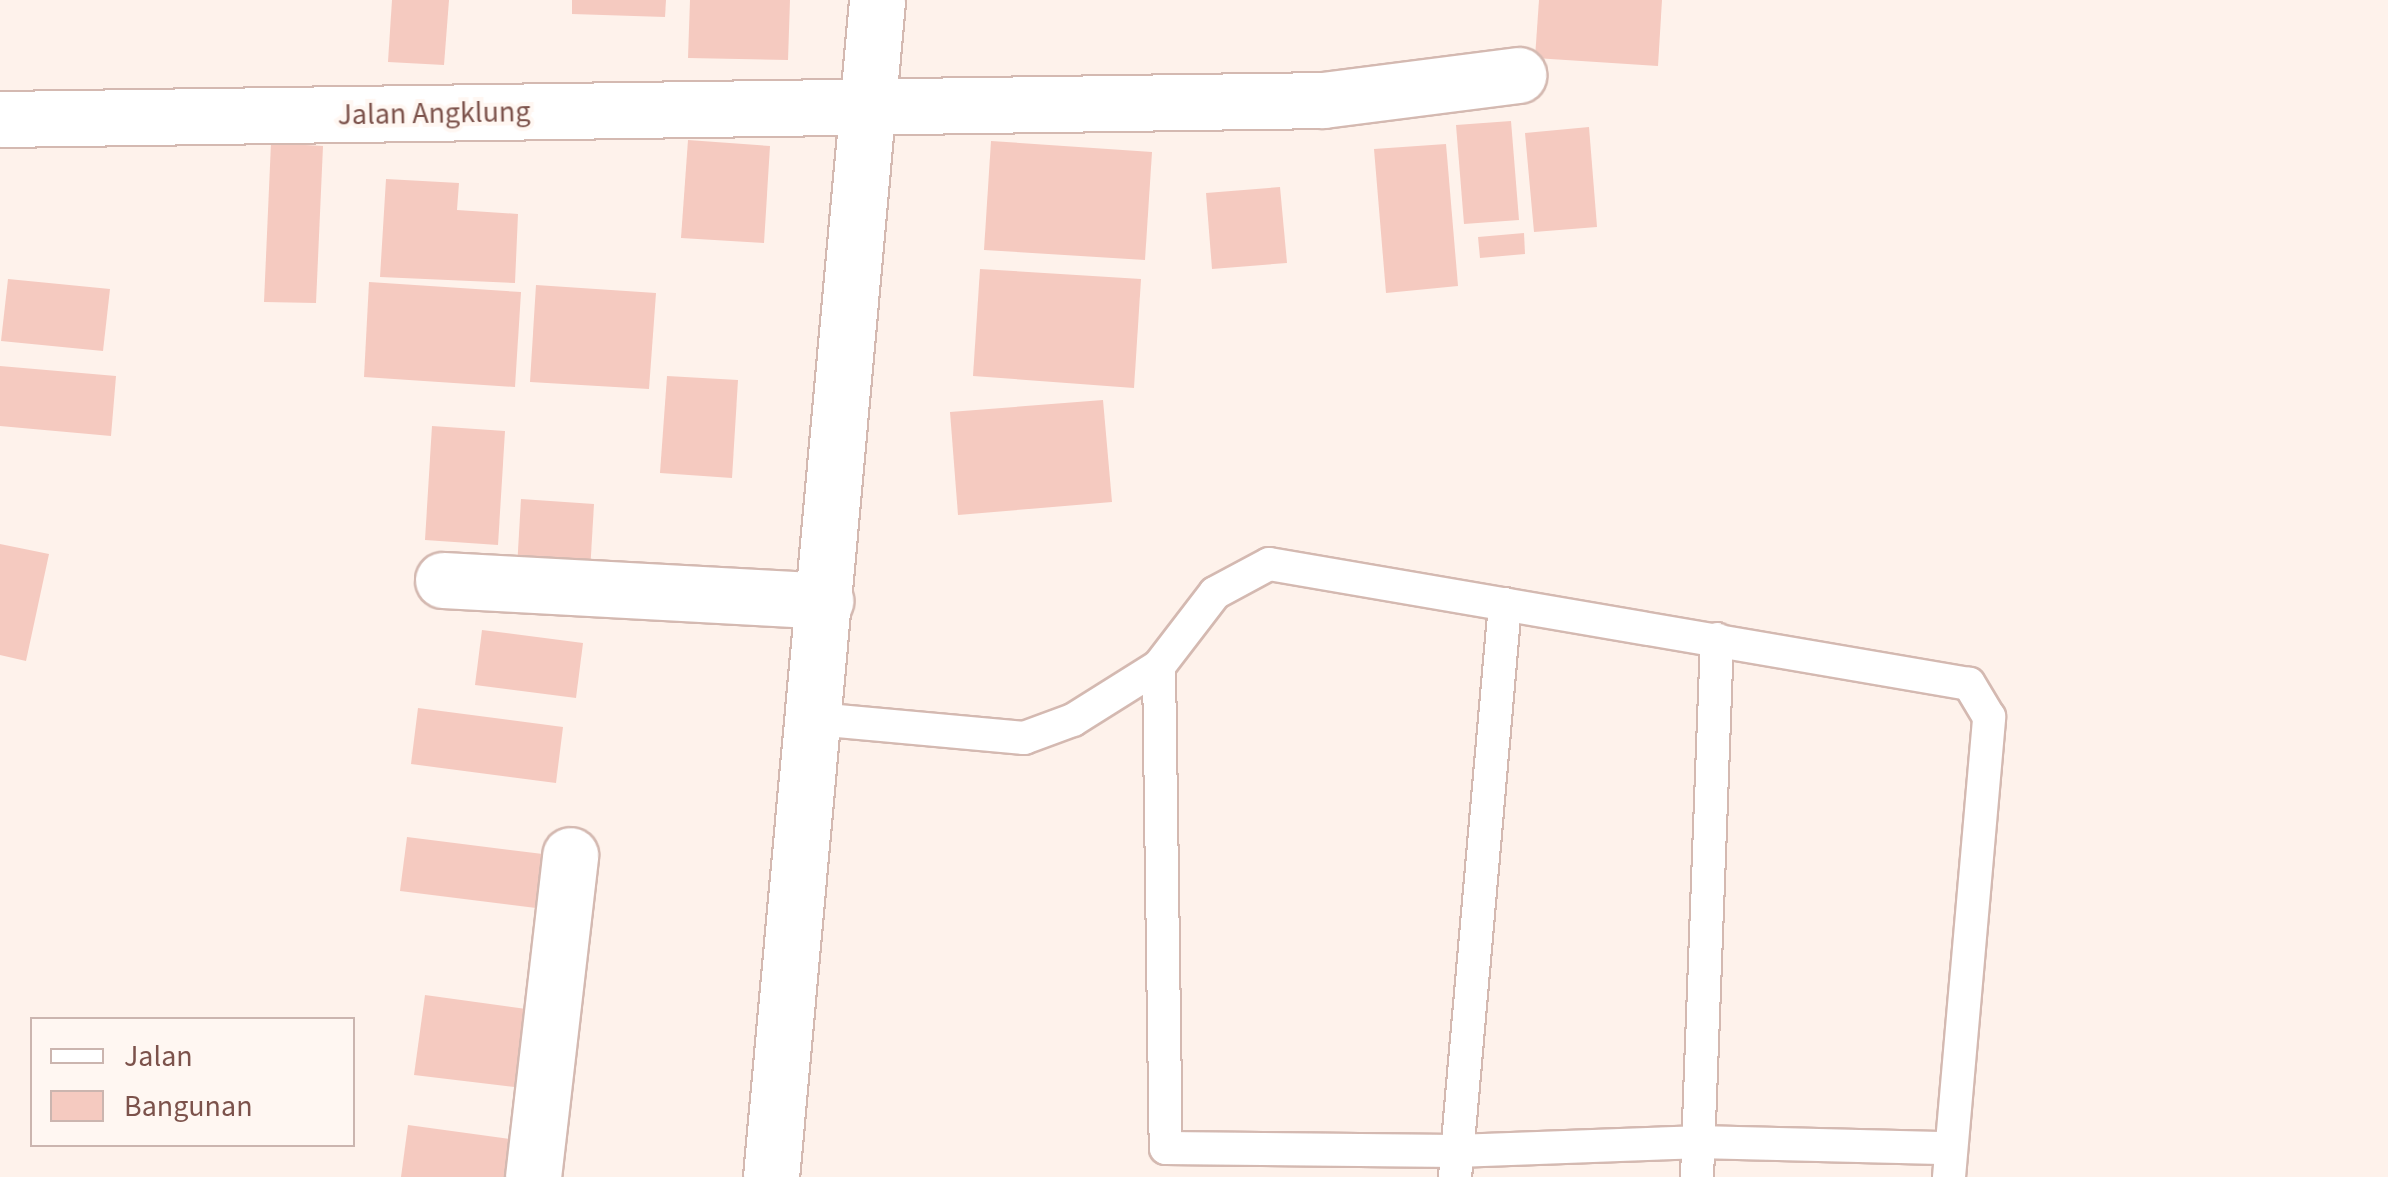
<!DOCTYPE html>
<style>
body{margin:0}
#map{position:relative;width:2388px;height:1177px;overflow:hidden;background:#fef2eb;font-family:"Source Sans 3",sans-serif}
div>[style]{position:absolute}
.building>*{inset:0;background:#f5cac0}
.roads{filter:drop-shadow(2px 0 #d4b9b1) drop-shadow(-2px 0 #d4b9b1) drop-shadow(0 2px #d4b9b1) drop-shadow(0 -2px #d4b9b1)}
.service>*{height:32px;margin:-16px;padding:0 16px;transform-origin:16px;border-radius:16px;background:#fff}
.minor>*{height:55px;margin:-27.5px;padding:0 27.5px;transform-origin:27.5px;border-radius:27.5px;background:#fff}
span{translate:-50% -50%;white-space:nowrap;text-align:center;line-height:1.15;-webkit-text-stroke:8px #fff7f2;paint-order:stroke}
.street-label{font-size:30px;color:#7c524b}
.legend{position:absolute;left:30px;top:1017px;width:325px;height:130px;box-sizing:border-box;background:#fff7f2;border:2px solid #cbb5af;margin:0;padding:12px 18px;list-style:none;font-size:30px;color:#7c524b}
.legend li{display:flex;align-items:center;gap:20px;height:50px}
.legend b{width:50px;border:2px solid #cbb5af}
</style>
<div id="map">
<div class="building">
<i style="clip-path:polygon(392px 0,449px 0,444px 65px,388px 62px)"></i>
<i style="clip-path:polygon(572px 0,666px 0,665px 17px,572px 14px)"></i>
<i style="clip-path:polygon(690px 0,790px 0,788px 60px,688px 58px)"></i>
<i style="clip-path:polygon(1539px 0,1662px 0,1658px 66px,1535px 58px)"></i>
<i style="clip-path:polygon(1511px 121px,1519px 220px,1464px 224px,1456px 125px)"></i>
<i style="clip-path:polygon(1589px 127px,1597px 227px,1534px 232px,1525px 133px)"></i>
<i style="clip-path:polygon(688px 140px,770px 146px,764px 243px,681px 238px)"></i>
<i style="clip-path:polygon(991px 141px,1152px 152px,1145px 260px,984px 250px)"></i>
<i style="clip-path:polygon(271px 143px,323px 146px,316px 303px,264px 302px)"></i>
<i style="clip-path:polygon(1446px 144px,1458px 286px,1386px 293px,1374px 149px)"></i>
<i style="clip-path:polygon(386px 179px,459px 183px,457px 210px,518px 214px,515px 283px,380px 277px)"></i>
<i style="clip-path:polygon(1280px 187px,1287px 263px,1212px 269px,1206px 193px)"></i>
<i style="clip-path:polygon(1524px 233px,1525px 254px,1480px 258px,1478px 237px)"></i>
<i style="clip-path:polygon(980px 269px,1141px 279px,1134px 388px,973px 376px)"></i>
<i style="clip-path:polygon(8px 279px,110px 289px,103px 351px,1px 341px)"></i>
<i style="clip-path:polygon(369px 282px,521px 292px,515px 387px,364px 377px)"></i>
<i style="clip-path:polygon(536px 285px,656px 293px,649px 389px,530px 382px)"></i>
<i style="clip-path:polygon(0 366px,116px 376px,111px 436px,0 426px)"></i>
<i style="clip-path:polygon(667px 376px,738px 380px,732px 478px,660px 473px)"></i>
<i style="clip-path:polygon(1103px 400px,1112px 502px,958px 515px,950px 412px)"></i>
<i style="clip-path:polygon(432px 426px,505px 431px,498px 545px,425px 540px)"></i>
<i style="clip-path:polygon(521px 499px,594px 504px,590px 572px,517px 568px)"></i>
<i style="clip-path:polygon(0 544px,49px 554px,26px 661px,0 655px)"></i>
<i style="clip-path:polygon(482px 630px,583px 643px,576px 698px,475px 685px)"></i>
<i style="clip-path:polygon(418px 708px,563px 727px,556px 783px,411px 764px)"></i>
<i style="clip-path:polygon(407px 837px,551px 855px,544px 909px,400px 891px)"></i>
<i style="clip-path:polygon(425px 995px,541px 1011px,530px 1089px,414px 1075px)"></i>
<i style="clip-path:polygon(408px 1125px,524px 1141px,519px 1177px,401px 1177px)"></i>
</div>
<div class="roads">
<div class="service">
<i style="left:816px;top:719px;width:209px;rotate:5.2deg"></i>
<i style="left:1024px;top:738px;width:52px;rotate:-20.2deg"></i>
<i style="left:1073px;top:720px;width:102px;rotate:-32.1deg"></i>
<i style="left:1455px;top:1177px;width:575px;rotate:-85.01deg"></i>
<i style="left:1697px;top:1177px;width:538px;rotate:-87.87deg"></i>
<i style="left:1949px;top:1177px;width:462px;rotate:-85deg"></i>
<i style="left:1989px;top:717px;width:39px;rotate:-121deg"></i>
<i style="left:1969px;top:684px;width:710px;rotate:-170.27deg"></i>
<i style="left:1269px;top:564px;width:61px;rotate:151.8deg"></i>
<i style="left:1215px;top:593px;width:92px;rotate:127.5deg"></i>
<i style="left:1159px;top:666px;width:482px;rotate:89.2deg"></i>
<i style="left:1166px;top:1148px;width:290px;rotate:0.6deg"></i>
<i style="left:1456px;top:1151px;width:241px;rotate:-2.1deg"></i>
<i style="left:1697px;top:1142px;width:253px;rotate:1.4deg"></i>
</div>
<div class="minor">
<i style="left:0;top:119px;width:1323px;rotate:-0.82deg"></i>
<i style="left:1323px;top:100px;width:197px;rotate:-7.3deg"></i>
<i style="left:443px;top:580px;width:383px;rotate:3.1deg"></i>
<i style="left:533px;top:1177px;width:324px;rotate:-83.4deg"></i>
<i style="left:771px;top:1177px;width:1182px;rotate:-84.85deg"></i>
</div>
</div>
<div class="street-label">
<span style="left:434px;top:114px;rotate:-1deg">Jalan Angklung</span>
</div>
<ul class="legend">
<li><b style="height:12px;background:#fff"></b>Jalan</li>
<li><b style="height:28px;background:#f5cac0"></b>Bangunan</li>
</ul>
</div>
